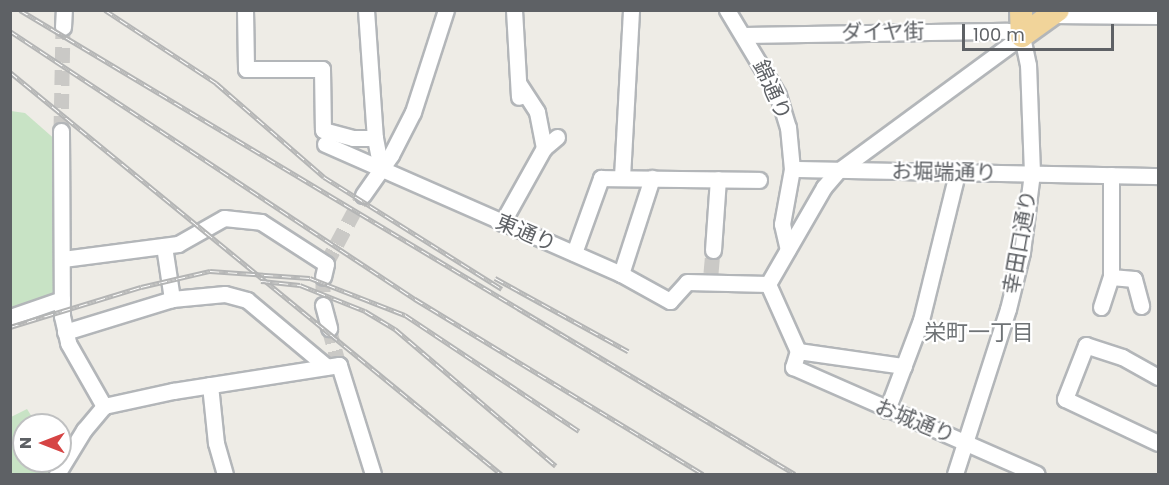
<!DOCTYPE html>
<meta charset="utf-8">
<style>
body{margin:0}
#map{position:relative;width:1169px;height:485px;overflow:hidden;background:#eeece6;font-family:Poppins,"Noto Sans JP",sans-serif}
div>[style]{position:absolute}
.green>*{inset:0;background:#c8e3c5}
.minor-tunnel>*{height:15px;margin-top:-7.5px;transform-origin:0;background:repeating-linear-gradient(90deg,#cac9c6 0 15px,transparent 0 23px)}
.roads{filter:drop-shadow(2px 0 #b3b6b9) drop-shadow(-2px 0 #b3b6b9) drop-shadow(0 2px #b3b6b9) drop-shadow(0 -2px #b3b6b9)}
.minor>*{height:15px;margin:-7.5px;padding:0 7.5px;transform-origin:7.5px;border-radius:7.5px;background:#fff}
.highway>*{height:22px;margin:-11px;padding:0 11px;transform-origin:11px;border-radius:11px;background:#f1d49a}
.rail>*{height:5px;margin-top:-2.5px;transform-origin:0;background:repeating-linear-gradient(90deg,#fff 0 9px,#b4b5b5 0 18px);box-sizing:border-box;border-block:2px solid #b4b5b5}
span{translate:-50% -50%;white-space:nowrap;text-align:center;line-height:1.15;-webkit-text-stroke:4.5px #fff;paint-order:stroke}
.street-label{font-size:21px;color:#5e6165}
.neighbourhood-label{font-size:22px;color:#6f7376}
.frame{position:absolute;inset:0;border:12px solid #5e6165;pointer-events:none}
.north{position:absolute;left:12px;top:413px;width:60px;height:60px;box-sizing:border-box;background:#fff;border:2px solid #bfc0c1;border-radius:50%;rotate:270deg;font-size:16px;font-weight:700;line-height:24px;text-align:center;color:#5e6165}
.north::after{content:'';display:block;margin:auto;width:21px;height:27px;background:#d64444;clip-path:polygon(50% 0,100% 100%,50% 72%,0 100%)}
.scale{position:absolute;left:962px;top:24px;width:152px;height:27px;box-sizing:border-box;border:3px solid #5e6165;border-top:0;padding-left:8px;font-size:18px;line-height:21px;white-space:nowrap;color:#5e6165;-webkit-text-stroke:4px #fff;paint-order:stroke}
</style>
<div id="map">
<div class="green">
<i style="clip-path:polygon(11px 111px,25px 113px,58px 142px,58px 296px,11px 313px)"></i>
<i style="clip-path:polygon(27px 409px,37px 425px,24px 425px,24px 461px,60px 461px,52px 474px,11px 474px,11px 417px)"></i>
</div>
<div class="minor-tunnel">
<i style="left:61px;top:131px;width:104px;rotate:-88.9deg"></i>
<i style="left:326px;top:264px;width:78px;rotate:-61.8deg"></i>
<i style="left:711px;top:273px;width:23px;rotate:-85deg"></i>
<i style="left:323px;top:277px;width:28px;rotate:90deg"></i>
<i style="left:329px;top:328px;width:38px;rotate:75deg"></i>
</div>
<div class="roads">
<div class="minor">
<i style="left:245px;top:10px;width:59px;rotate:89deg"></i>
<i style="left:246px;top:69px;width:76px"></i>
<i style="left:322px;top:69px;width:61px;rotate:89.1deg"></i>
<i style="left:323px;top:130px;width:31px;rotate:15deg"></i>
<i style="left:353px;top:138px;width:22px"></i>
<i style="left:366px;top:10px;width:128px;rotate:86deg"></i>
<i style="left:375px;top:138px;width:31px;rotate:79deg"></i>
<i style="left:514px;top:10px;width:87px;rotate:86.7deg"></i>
<i style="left:727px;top:10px;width:99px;rotate:59deg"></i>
<i style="left:778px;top:95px;width:34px;rotate:73deg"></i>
<i style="left:788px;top:127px;width:42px;rotate:84.6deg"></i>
<i style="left:792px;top:169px;width:56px;rotate:100.3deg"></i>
<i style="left:782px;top:224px;width:26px;rotate:77deg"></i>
<i style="left:1052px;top:15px;width:106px;rotate:0.5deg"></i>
<i style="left:63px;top:27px;width:17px;rotate:-87deg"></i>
<i style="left:744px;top:35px;width:263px;rotate:-0.9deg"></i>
<i style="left:1007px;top:31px;width:16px;rotate:18deg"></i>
<i style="left:519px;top:84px;width:33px;rotate:57deg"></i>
<i style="left:537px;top:112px;width:37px;rotate:79deg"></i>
<i style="left:61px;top:131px;width:185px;rotate:89.7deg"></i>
<i style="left:62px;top:316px;width:28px;rotate:77deg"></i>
<i style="left:68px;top:343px;width:73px;rotate:60.3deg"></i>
<i style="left:325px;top:144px;width:323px;rotate:23.7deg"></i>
<i style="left:621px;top:274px;width:56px;rotate:28.9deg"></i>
<i style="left:670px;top:301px;width:25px;rotate:-48deg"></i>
<i style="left:687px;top:282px;width:81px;rotate:1.4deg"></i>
<i style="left:792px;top:169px;width:366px;rotate:1.1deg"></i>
<i style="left:1111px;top:175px;width:102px;rotate:90deg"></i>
<i style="left:1111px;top:277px;width:23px;rotate:5deg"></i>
<i style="left:1134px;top:279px;width:28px;rotate:75deg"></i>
<i style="left:622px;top:177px;width:167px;rotate:-86.9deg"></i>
<i style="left:363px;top:195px;width:49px;rotate:-55deg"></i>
<i style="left:391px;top:155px;width:48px;rotate:-62.9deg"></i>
<i style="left:413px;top:112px;width:107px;rotate:-72.1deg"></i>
<i style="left:502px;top:223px;width:86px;rotate:-60.8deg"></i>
<i style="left:544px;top:148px;width:17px;rotate:-40deg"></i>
<i style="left:164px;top:246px;width:54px;rotate:81.4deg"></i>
<i style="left:713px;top:250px;width:71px;rotate:-86deg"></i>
<i style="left:574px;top:253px;width:80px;rotate:-70.2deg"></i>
<i style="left:601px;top:178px;width:158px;rotate:0.7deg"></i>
<i style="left:63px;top:259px;width:116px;rotate:-7.4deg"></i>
<i style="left:178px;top:244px;width:53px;rotate:-29.5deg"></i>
<i style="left:224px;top:218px;width:37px;rotate:6deg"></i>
<i style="left:261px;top:222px;width:77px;rotate:32.9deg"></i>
<i style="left:326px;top:264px;width:13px;rotate:103deg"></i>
<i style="left:621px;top:274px;width:101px;rotate:-72.1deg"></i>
<i style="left:768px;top:284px;width:112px;rotate:-60deg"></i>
<i style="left:824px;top:187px;width:21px;rotate:-49deg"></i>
<i style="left:838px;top:171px;width:228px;rotate:-36.3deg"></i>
<i style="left:768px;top:284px;width:73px;rotate:65.9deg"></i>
<i style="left:798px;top:351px;width:17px;rotate:107deg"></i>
<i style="left:793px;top:367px;width:266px;rotate:23.7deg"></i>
<i style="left:323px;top:305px;width:24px;rotate:75deg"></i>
<i style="left:1101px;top:307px;width:32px;rotate:-72deg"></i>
<i style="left:10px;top:317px;width:55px;rotate:-19.1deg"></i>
<i style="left:65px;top:332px;width:112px;rotate:-17.1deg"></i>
<i style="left:172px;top:299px;width:53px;rotate:-5.4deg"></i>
<i style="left:225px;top:294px;width:23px;rotate:15deg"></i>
<i style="left:247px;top:300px;width:104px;rotate:39.9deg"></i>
<i style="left:798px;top:351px;width:107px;rotate:8.1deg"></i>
<i style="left:1158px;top:377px;width:41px;rotate:-150.9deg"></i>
<i style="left:1122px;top:357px;width:38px;rotate:-162deg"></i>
<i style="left:1086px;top:345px;width:58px;rotate:111.3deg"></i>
<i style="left:1065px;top:399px;width:103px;rotate:25.3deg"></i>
<i style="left:210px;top:385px;width:58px;rotate:84.1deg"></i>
<i style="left:216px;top:443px;width:32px;rotate:74deg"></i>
<i style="left:887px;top:410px;width:96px;rotate:-69.3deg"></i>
<i style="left:921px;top:320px;width:151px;rotate:-76.2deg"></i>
<i style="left:57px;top:474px;width:52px;rotate:-58.5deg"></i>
<i style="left:84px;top:430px;width:31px;rotate:-50deg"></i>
<i style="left:104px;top:406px;width:71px;rotate:-12.3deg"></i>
<i style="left:173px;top:391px;width:168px;rotate:-8.9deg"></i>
<i style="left:339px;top:365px;width:114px;rotate:72.7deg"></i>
<i style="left:955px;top:474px;width:173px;rotate:-72.2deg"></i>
<i style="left:1008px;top:309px;width:59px;rotate:-76.2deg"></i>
<i style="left:1022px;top:252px;width:80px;rotate:-82.8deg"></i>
<i style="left:1032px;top:173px;width:108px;rotate:-92.1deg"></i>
<i style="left:1028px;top:65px;width:30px;rotate:-102deg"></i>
</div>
<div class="highway">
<i style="left:1021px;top:10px;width:26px;rotate:88deg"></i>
<i style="left:1022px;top:36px;width:44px;rotate:-35.8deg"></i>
</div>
</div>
<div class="rail">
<i style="left:20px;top:10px;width:903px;rotate:30.91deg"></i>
<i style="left:105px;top:10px;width:133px;rotate:33.3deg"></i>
<i style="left:216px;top:83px;width:143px;rotate:41deg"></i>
<i style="left:324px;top:177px;width:210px;rotate:32.2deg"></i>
<i style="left:10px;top:31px;width:486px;rotate:33.5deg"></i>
<i style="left:415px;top:299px;width:337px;rotate:31.3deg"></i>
<i style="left:10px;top:72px;width:635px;rotate:39.31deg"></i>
<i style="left:495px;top:278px;width:152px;rotate:28.8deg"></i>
<i style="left:261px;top:281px;width:39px;rotate:6deg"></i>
<i style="left:300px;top:285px;width:70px;rotate:21.8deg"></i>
<i style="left:365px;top:311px;width:35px;rotate:31deg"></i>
<i style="left:395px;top:329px;width:211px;rotate:40.4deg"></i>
<i style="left:10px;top:327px;width:137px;rotate:-17deg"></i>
<i style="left:141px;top:287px;width:71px;rotate:-13.1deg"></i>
<i style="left:210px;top:271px;width:100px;rotate:4deg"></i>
<i style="left:310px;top:278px;width:102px;rotate:21.3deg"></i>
<i style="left:405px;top:315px;width:209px;rotate:33.7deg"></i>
</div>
<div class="street-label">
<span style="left:883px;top:32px;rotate:-1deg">ダイヤ街</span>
<span style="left:772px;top:90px;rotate:66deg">錦通り</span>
<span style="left:944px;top:172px;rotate:1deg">お堀端通り</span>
<span style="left:526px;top:233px;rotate:23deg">東通り</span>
<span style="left:1020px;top:242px;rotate:-80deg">幸田口通り</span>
<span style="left:915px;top:421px;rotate:22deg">お城通り</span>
</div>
<div class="neighbourhood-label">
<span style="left:979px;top:333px">栄町一丁目</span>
</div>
<div class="frame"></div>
<div class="north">N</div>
<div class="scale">100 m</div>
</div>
